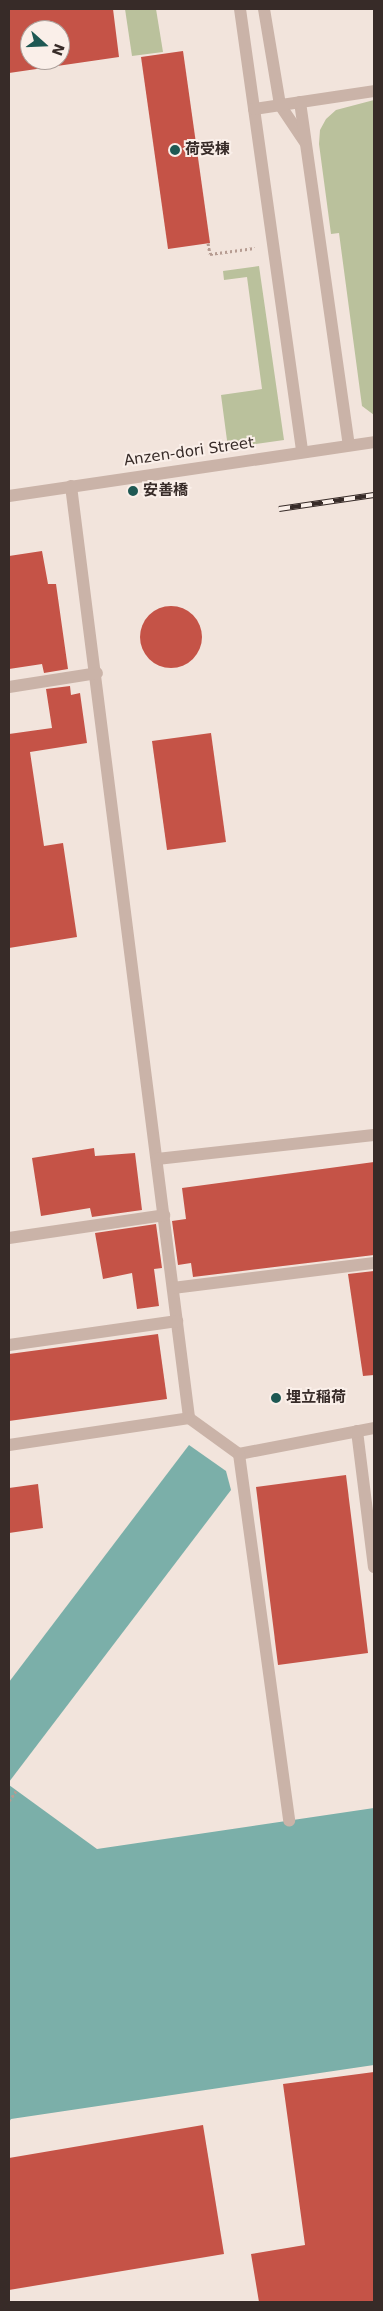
<!DOCTYPE html>
<meta charset="utf-8">
<style>
body{margin:0}
#map{position:relative;width:383px;height:2311px;overflow:hidden;background:#f2e4dc;font-family:"DejaVu Sans","Noto Sans JP",sans-serif}
div>[style]{position:absolute}
.green>*{inset:0;background:#bac19c}
.water>*{inset:0;background:#7bafa9}
.building>*{inset:0;background:#c55347}
.round{border-radius:50%}
.path>*{height:3px;margin-top:-1.5px;transform-origin:0;background:repeating-linear-gradient(90deg,#b69c92 0 2.5px,transparent 0 5px)}
.minor>*{height:12px;margin:-6px;padding:0 6px;transform-origin:6px;border-radius:6px;background:#cab3a8}
.rail>*{height:5.5px;margin-top:-2.75px;transform-origin:0;background:repeating-linear-gradient(90deg,#faefe9 0 11px,#372b28 0 22px);box-sizing:border-box;border-block:1px solid #372b28}
.dots>*{width:14px;height:14px;translate:-50% -50%;box-sizing:border-box;border:2px solid #faefe9;border-radius:50%}
span{translate:-50% -50%;white-space:nowrap;text-align:center;line-height:1.15;-webkit-text-stroke:4px #faefe9;paint-order:stroke}
.poi-label{font-size:15px;color:#372b28;font-weight:700}
.left{translate:0 -50%;text-align:left}
.street-label{font-size:15px;color:#372b28}
.frame{position:absolute;inset:0;border:10px solid #372b28;pointer-events:none}
.north{position:absolute;left:20px;top:20px;width:50px;height:50px;box-sizing:border-box;background:#faefe9;border:1px solid #aca19c;border-radius:50%;rotate:110deg;font-size:14px;font-weight:700;line-height:20px;text-align:center;color:#372b28}
.north::after{content:'';display:block;margin:auto;width:18px;height:22px;background:#1e5853;clip-path:polygon(50% 0,100% 100%,50% 72%,0 100%)}
</style>
<div id="map">
<div class="green">
<i style="clip-path:polygon(125px 9px,156px 9px,163px 52px,132px 56px)"></i>
<i style="clip-path:polygon(374px 100px,374px 415px,362px 406px,339px 233px,331px 234px,319px 144px,320px 130px,326px 119px,336px 110px)"></i>
<i style="clip-path:polygon(259px 266px,284px 440px,228px 448px,221px 395px,262px 389px,247px 277px,224px 280px,223px 271px)"></i>
</div>
<div class="water">
<i style="clip-path:polygon(189px 1445px,226px 1471px,231px 1490px,9px 1782px,9px 1682px)"></i>
<i style="clip-path:polygon(9px 1785px,97px 1849px,374px 1808px,374px 2065px,11px 2119px,9px 2122px)"></i>
</div>
<div class="building">
<i style="clip-path:polygon(evenodd,9px 9px,113px 9px,119px 57px,9px 73px,9px 9px,30px 30px,60px 30px,60px 60px,30px 60px,30px 30px)"></i>
<i style="clip-path:polygon(183px 51px,210px 243px,168px 249px,141px 57px)"></i>
<i style="clip-path:polygon(42px 551px,48px 584px,56px 584px,68px 669px,44px 673px,42px 664px,9px 669px,9px 556px)"></i>
<i class="round" style="left:140px;top:606px;width:62px;height:62px"></i>
<i style="clip-path:polygon(70px 686px,71px 695px,80px 693px,87px 743px,30px 752px,44px 846px,63px 843px,77px 937px,9px 948px,9px 734px,52px 728px,46px 689px)"></i>
<i style="clip-path:polygon(211px 733px,226px 842px,167px 850px,152px 741px)"></i>
<i style="clip-path:polygon(94px 1148px,95px 1156px,135px 1153px,142px 1210px,92px 1217px,90px 1208px,41px 1216px,32px 1158px)"></i>
<i style="clip-path:polygon(374px 1162px,374px 1255px,193px 1277px,191px 1263px,178px 1265px,172px 1221px,186px 1219px,182px 1188px)"></i>
<i style="clip-path:polygon(156px 1224px,162px 1268px,154px 1269px,159px 1306px,137px 1309px,132px 1273px,103px 1279px,95px 1233px)"></i>
<i style="clip-path:polygon(374px 1271px,374px 1375px,363px 1376px,348px 1274px)"></i>
<i style="clip-path:polygon(158px 1334px,167px 1399px,9px 1421px,9px 1354px)"></i>
<i style="clip-path:polygon(346px 1475px,368px 1653px,278px 1665px,256px 1487px)"></i>
<i style="clip-path:polygon(38px 1484px,43px 1528px,9px 1533px,9px 1488px)"></i>
<i style="clip-path:polygon(374px 2072px,374px 2302px,259px 2302px,251px 2254px,305px 2245px,283px 2084px)"></i>
<i style="clip-path:polygon(203px 2125px,224px 2254px,9px 2290px,9px 2158px)"></i>
</div>
<div class="path">
<i style="left:208px;top:243px;width:11px;rotate:80deg"></i>
<i style="left:210px;top:254px;width:45px;rotate:-7.6deg"></i>
<i style="left:9px;top:1801px;width:12px;rotate:-55deg"></i>
</div>
<div class="minor">
<i style="left:240px;top:9px;width:447px;rotate:82deg"></i>
<i style="left:264px;top:9px;width:97px;rotate:80.5deg"></i>
<i style="left:280px;top:105px;width:45px;rotate:56deg"></i>
<i style="left:300px;top:102px;width:346px;rotate:81.9deg"></i>
<i style="left:254px;top:109px;width:121px;rotate:-8.5deg"></i>
<i style="left:71px;top:486px;width:939px;rotate:82.78deg"></i>
<i style="left:9px;top:496px;width:369px;rotate:-8.4deg"></i>
<i style="left:9px;top:687px;width:89px;rotate:-9deg"></i>
<i style="left:157px;top:1159px;width:218px;rotate:-6.3deg"></i>
<i style="left:9px;top:1238px;width:157px;rotate:-8.4deg"></i>
<i style="left:173px;top:1288px;width:203px;rotate:-7.1deg"></i>
<i style="left:9px;top:1345px;width:170px;rotate:-8.1deg"></i>
<i style="left:357px;top:1431px;width:137px;rotate:82.9deg"></i>
<i style="left:9px;top:1445px;width:182px;rotate:-8.5deg"></i>
<i style="left:189px;top:1418px;width:62px;rotate:35.8deg"></i>
<i style="left:239px;top:1454px;width:137px;rotate:-10.9deg"></i>
<i style="left:239px;top:1454px;width:370px;rotate:82.2deg"></i>
</div>
<div class="rail">
<i style="left:279px;top:509px;width:96px;rotate:-8.4deg"></i>
</div>
<div class="dots">
<i style="left:175px;top:150px;background:#1e5853"></i>
<i style="left:133px;top:491px;background:#1e5853"></i>
<i style="left:276px;top:1398px;background:#1e5853"></i>
</div>
<div class="poi-label">
<span class="left" style="left:185px;top:150px">荷受棟</span>
<span class="left" style="left:143px;top:491px">安善橋</span>
<span class="left" style="left:286px;top:1398px">埋立稲荷</span>
</div>
<div class="street-label">
<span style="left:189px;top:452px;rotate:-8deg">Anzen-dori Street</span>
</div>
<div class="frame"></div>
<div class="north">N</div>
</div>
